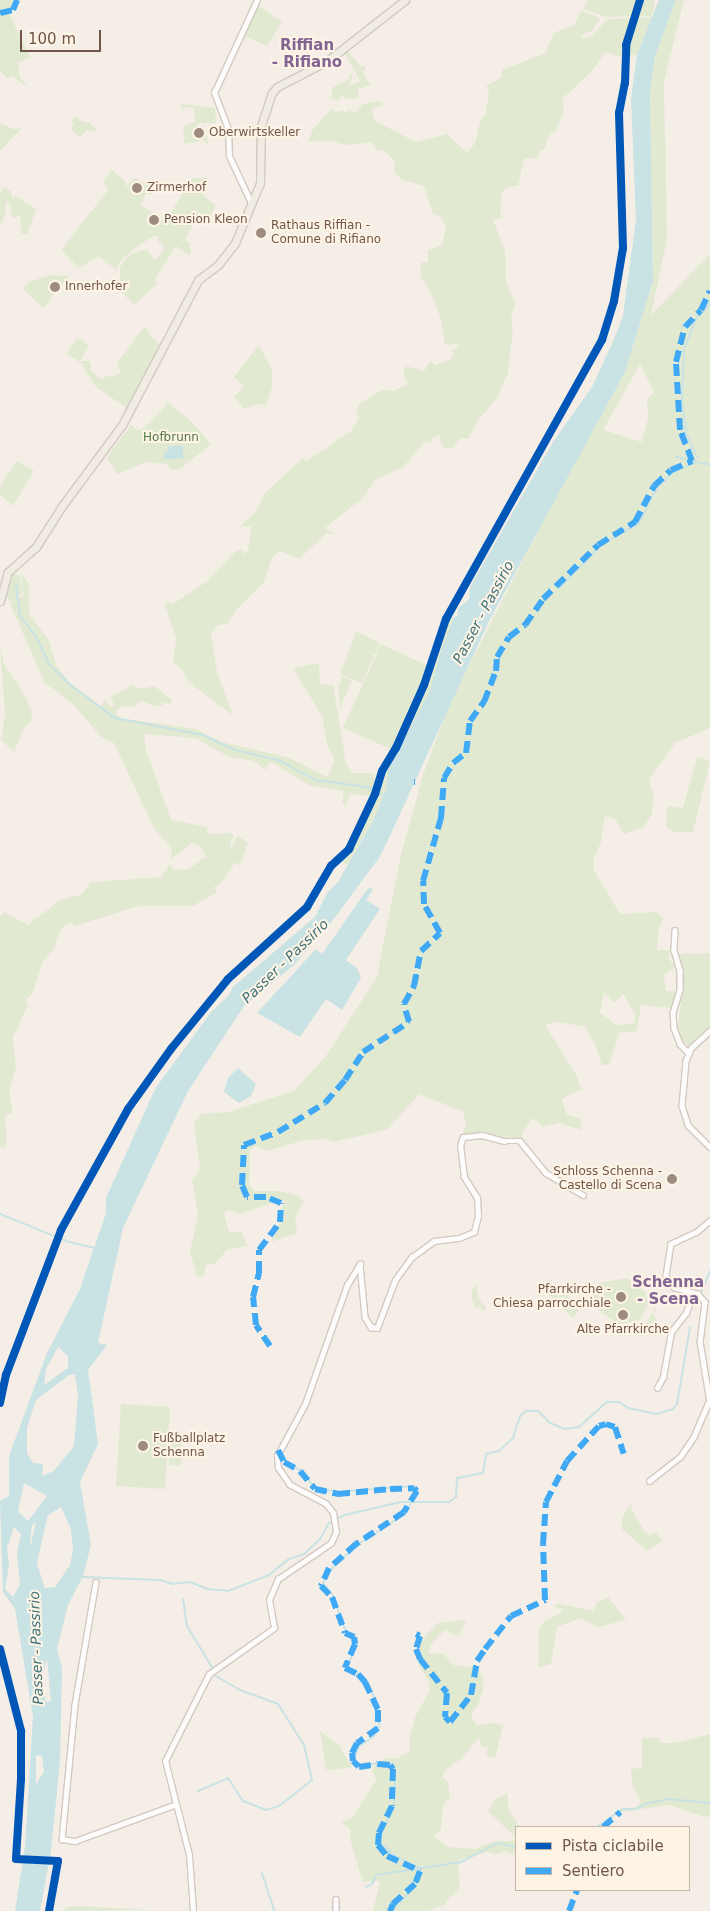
<!DOCTYPE html>
<meta charset="utf-8">
<style>
body{margin:0}
#map{position:relative;width:710px;height:1911px;overflow:hidden;background:#f4eee6;font-family:"DejaVu Sans",sans-serif}
div>[style]{position:absolute}
.green>*{inset:0;background:#e1ead1}
.water>*{inset:0;background:#c9e2e3}
.stream>*{height:2px;margin:-1px;padding:0 1px;transform-origin:1px;border-radius:1px;background:#c9e2e3}
.river>*{height:10px;margin:-5px;padding:0 5px;transform-origin:5px;border-radius:5px;background:#c9e2e3}
.roads{filter:drop-shadow(1px 0 #d3c9c2) drop-shadow(-1px 0 #d3c9c2) drop-shadow(0 1px #d3c9c2) drop-shadow(0 -1px #d3c9c2)}
.street>*{height:4.5px;margin:-2.25px;padding:0 2.25px;transform-origin:2.25px;border-radius:2.25px;background:#fdfcfb}
.primary>*{height:7px;margin:-3.5px;padding:0 3.5px;transform-origin:3.5px;border-radius:3.5px;background:#f0ebe3}
.quiet>*{height:6px;margin-top:-3px;transform-origin:0;background:repeating-linear-gradient(90deg,#3fa9f5 0 12px,transparent 0 18px)}
.cycleway>*{height:8px;margin:-4px;padding:0 4px;transform-origin:4px;border-radius:4px;background:#0057b8}
.dots>*{width:14px;height:14px;translate:-50% -50%;box-sizing:border-box;border:2px solid #fef4e6;border-radius:50%}
span{translate:-50% -50%;white-space:nowrap;text-align:center;line-height:1.15;-webkit-text-stroke:4px #fef4e6;paint-order:stroke}
.poi-label{font-size:12px;color:#6f5649}
.left{translate:0 -50%;text-align:left}
.right{translate:-100% -50%;text-align:right}
.park-label{font-size:12px;color:#567a45}
.water-label{font-size:14px;color:#41737b;font-style:italic}
.quarter-label{font-size:15px;color:#826593;font-weight:700}
.legend{position:absolute;left:515px;top:1826px;width:175px;height:65px;box-sizing:border-box;background:#fef4e6;border:1px solid #c5b5a7;margin:0;padding:6px 9px;list-style:none;font-size:15px;color:#6f5649}
.legend li{display:flex;align-items:center;gap:10px;height:25px}
.legend b{width:25px;border:1px solid #c5b5a7}
.scale{position:absolute;left:20px;top:30px;width:81px;height:22px;box-sizing:border-box;border:2px solid #6f5649;border-top:0;padding-left:6px;font-size:15px;line-height:18px;white-space:nowrap;color:#6f5649;-webkit-text-stroke:4px #fef4e6;paint-order:stroke}
</style>
<div id="map">
<div class="green">
<i style="clip-path:polygon(0 0,16px 0,10px 15px,30px 57px,18px 63px,20px 77px,29px 88px,12px 76px,8px 79px,0 70px)"></i>
<i style="clip-path:polygon(588px 0,655px 0,652px 16px,606px 17px,583px 9px)"></i>
<i style="clip-path:polygon(evenodd,676px 0,684px 0,664px 81px,667px 239px,651px 315px,710px 254px,710px 728px,675px 743px,649px 779px,654px 796px,652px 814px,644px 827px,624px 834px,615px 819px,605px 816px,601px 842px,593px 860px,594px 870px,620px 914px,656px 912px,663px 918px,658px 932px,657px 950px,670px 950px,669px 959px,675px 967px,664px 975px,666px 991px,676px 991px,672px 1008px,641px 1005px,637px 1031px,619px 1033px,609px 1065px,602px 1065px,595px 1044px,584px 1026px,554px 1022px,545px 1025px,578px 1078px,581px 1089px,562px 1099px,566px 1114px,581px 1119px,581px 1130px,559px 1123px,543px 1127px,533px 1118px,524px 1130px,521px 1142px,490px 1136px,467px 1136px,461px 1140px,466px 1123px,463px 1112px,420px 1094px,386px 1130px,333px 1142px,326px 1139px,305px 1140px,267px 1151px,255px 1146px,250px 1151px,249px 1184px,254px 1191px,281px 1191px,299px 1196px,304px 1202px,295px 1216px,297px 1233px,271px 1242px,279px 1226px,278px 1215px,285px 1202px,275px 1197px,271px 1203px,240px 1214px,229px 1210px,224px 1213px,229px 1233px,241px 1231px,248px 1246px,228px 1249px,215px 1264px,207px 1264px,203px 1276px,197px 1276px,190px 1252px,198px 1213px,192px 1181px,200px 1169px,194px 1123px,201px 1114px,228px 1112px,294px 1091px,326px 1056px,377px 977px,401px 854px,424px 772px,450px 702px,564px 481px,625px 372px,653px 281px,650px 91px,655px 56px,676px 0,640px 364px,654px 392px,647px 400px,648px 417px,642px 442px,603px 430px,640px 364px,676px 0,604px 992px,615px 1003px,623px 994px,636px 1016px,633px 1024px,616px 1025px,600px 1013px,604px 992px)"></i>
<i style="clip-path:polygon(258px 5px,282px 22px,267px 46px,242px 35px)"></i>
<i style="clip-path:polygon(581px 10px,600px 18px,593px 30px,581px 36px,582px 39px,592px 36px,607px 19px,653px 17px,637px 55px,619px 56px,605px 52px,594px 69px,562px 99px,564px 108px,557px 129px,549px 135px,545px 149px,540px 150px,537px 158px,524px 159px,518px 186px,510px 186px,502px 192px,500px 214px,503px 217px,493px 220px,505px 250px,506px 282px,515px 304px,511px 317px,513px 328px,508px 373px,498px 396px,474px 426px,469px 439px,460px 438px,454px 447px,447px 449px,441px 444px,440px 435px,431px 438px,431px 444px,428px 441px,423px 444px,403px 467px,375px 480px,363px 498px,325px 528px,335px 535px,327px 533px,299px 559px,280px 551px,272px 557px,265px 581px,237px 609px,227px 624px,218px 625px,211px 633px,217px 672px,233px 715px,196px 688px,187px 680px,182px 669px,173px 663px,176px 639px,165px 605px,168px 602px,173px 604px,206px 582px,235px 552px,242px 549px,244px 554px,248px 551px,251px 526px,239px 527px,254px 514px,265px 493px,302px 459px,307px 461px,351px 431px,359px 418px,356px 413px,358px 405px,381px 390px,393px 391px,408px 384px,403px 373px,406px 366px,424px 371px,431px 361px,435px 365px,450px 360px,454px 354px,451px 351px,458px 347px,457px 344px,445px 345px,441px 319px,430px 290px,420px 277px,421px 263px,428px 261px,428px 250px,442px 245px,446px 227px,442px 219px,432px 212px,424px 186px,402px 180px,394px 172px,395px 161px,383px 150px,377px 150px,371px 142px,346px 145px,331px 141px,308px 142px,313px 129px,331px 109px,336px 113px,341px 110px,347px 113px,348px 109px,355px 113px,363px 104px,380px 101px,382px 105px,372px 109px,375px 121px,416px 142px,447px 134px,467px 153px,475px 143px,480px 121px,486px 114px,489px 89px,486px 86px,502px 77px,502px 70px,545px 53px,554px 33px,575px 24px)"></i>
<i style="clip-path:polygon(347px 50px,360px 66px,364px 65px,366px 69px,362px 71px,371px 85px,359px 89px,358px 98px,346px 99px,342px 94px,339px 100px,331px 99px,333px 87px,350px 79px,349px 76px,353px 73px,350px 86px,360px 81px,344px 52px)"></i>
<i style="clip-path:polygon(evenodd,182px 104px,215px 108px,216px 123px,197px 123px,197px 127px,205px 127px,209px 148px,204px 140px,184px 144px,182px 104px,194px 107px,195px 122px,183px 126px,183px 108px,194px 107px)"></i>
<i style="clip-path:polygon(75px 117px,84px 122px,89px 122px,98px 132px,87px 130px,80px 137px,71px 130px,74px 123px,70px 122px)"></i>
<i style="clip-path:polygon(0 123px,13px 129px,22px 128px,0 151px)"></i>
<i style="clip-path:polygon(112px 170px,125px 181px,125px 187px,135px 178px,155px 189px,151px 195px,146px 193px,141px 205px,166px 221px,192px 178px,210px 178px,203px 195px,216px 205px,210px 217px,199px 213px,197px 216px,185px 240px,190px 244px,190px 256px,176px 246px,155px 279px,157px 284px,134px 305px,120px 290px,120px 267px,128px 256px,142px 250px,147px 250px,155px 260px,165px 248px,157px 240px,159px 237px,155px 235px,134px 249px,121px 260px,116px 270px,99px 256px,79px 268px,61px 250px,108px 190px,103px 181px)"></i>
<i style="clip-path:polygon(4px 187px,11px 191px,13px 199px,14px 195px,36px 209px,27px 235px,21px 234px,20px 216px,12px 218px,9px 202px,6px 202px,6px 213px,0 226px,0 194px)"></i>
<i style="clip-path:polygon(52px 275px,69px 276px,43px 308px,22px 288px,31px 281px)"></i>
<i style="clip-path:polygon(145px 326px,152px 338px,165px 348px,128px 409px,96px 387px,81px 363px,67px 353px,77px 339px,82px 340px,89px 346px,80px 361px,90px 361px,91px 370px,101px 379px,110px 375px,112px 377px,121px 372px,117px 363px)"></i>
<i style="clip-path:polygon(259px 345px,272px 369px,272px 387px,266px 405px,257px 404px,244px 409px,234px 397px,244px 386px,234px 377px)"></i>
<i style="clip-path:polygon(168px 403px,191px 421px,211px 444px,179px 470px,172px 470px,167px 464px,146px 462px,117px 474px,107px 458px,115px 446px,131px 425px,138px 430px,144px 428px)"></i>
<i style="clip-path:polygon(17px 461px,34px 471px,13px 506px,0 494px,0 486px)"></i>
<i style="clip-path:polygon(13px 573px,20px 575px,23px 592px,13px 602px,6px 597px)"></i>
<i style="clip-path:polygon(21px 573px,29px 584px,29px 614px,48px 639px,57px 667px,70px 683px,101px 707px,105px 700px,111px 707px,114px 705px,111px 697px,132px 685px,142px 689px,154px 686px,172px 700px,171px 705px,164px 702px,162px 706px,155px 706px,141px 701px,135px 707px,123px 706px,115px 711px,120px 718px,195px 729px,222px 742px,290px 758px,327px 777px,335px 760px,328px 747px,322px 716px,293px 668px,319px 663px,320px 684px,333px 685px,346px 764px,353px 773px,371px 773px,378px 785px,424px 685px,446px 619px,454px 617px,431px 688px,388px 771px,386px 790px,373px 821px,347px 865px,340px 860px,359px 830px,374px 796px,350px 794px,346px 806px,342px 802px,344px 791px,308px 785px,276px 764px,269px 762px,266px 770px,254px 761px,229px 757px,196px 738px,144px 734px,146px 750px,171px 820px,208px 827px,206px 832px,212px 834px,231px 833px,234px 836px,230px 843px,231px 848px,238px 835px,248px 843px,239px 866px,235px 862px,222px 882px,214px 887px,217px 892px,193px 906px,139px 906px,75px 926px,71px 922px,61px 929px,54px 949px,43px 961px,32px 995px,25px 1000px,28px 1005px,13px 1037px,16px 1067px,9px 1092px,13px 1112px,5px 1117px,7px 1142px,5px 1147px,0 1148px,0 917px,4px 912px,28px 925px,60px 900px,83px 894px,90px 882px,161px 877px,170px 864px,174px 870px,189px 869px,206px 856px,200px 846px,192px 843px,170px 860px,172px 849px,154px 828px,114px 743px,102px 738px,74px 705px,44px 682px,9px 601px,14px 603px,15px 599px,24px 596px)"></i>
<i style="clip-path:polygon(356px 631px,380px 643px,375px 655px,364px 650px,374px 655px,362px 683px,340px 675px)"></i>
<i style="clip-path:polygon(0 644px,4px 664px,25px 696px,32px 712px,31px 722px,25px 726px,14px 752px,1px 740px,5px 715px)"></i>
<i style="clip-path:polygon(381px 644px,428px 666px,393px 750px,343px 728px)"></i>
<i style="clip-path:polygon(342px 677px,352px 681px,340px 708px,338px 689px)"></i>
<i style="clip-path:polygon(697px 757px,710px 761px,693px 832px,674px 832px,666px 827px,667px 806px,683px 808px)"></i>
<i style="clip-path:polygon(710px 953px,710px 1028px,689px 1046px,680px 1038px,678px 1027px,683px 984px,676px 954px)"></i>
<i style="clip-path:polygon(627px 1278px,644px 1291px,650px 1301px,640px 1320px,619px 1325px,595px 1307px,592px 1292px,599px 1283px)"></i>
<i style="clip-path:polygon(476px 1283px,478px 1298px,486px 1307px,484px 1312px,480px 1307px,476px 1309px,472px 1300px,471px 1294px)"></i>
<i style="clip-path:polygon(559px 1287px,567px 1289px,569px 1299px,578px 1303px,578px 1312px,573px 1318px,549px 1295px)"></i>
<i style="clip-path:polygon(660px 1297px,653px 1315px,658px 1321px,655px 1335px,641px 1334px)"></i>
<i style="clip-path:polygon(121px 1404px,170px 1407px,165px 1489px,116px 1486px)"></i>
<i style="clip-path:polygon(170px 1441px,182px 1441px,181px 1466px,169px 1465px)"></i>
<i style="clip-path:polygon(632px 1502px,631px 1509px,645px 1532px,650px 1536px,657px 1532px,662px 1541px,647px 1551px,622px 1529px,622px 1517px)"></i>
<i style="clip-path:polygon(608px 1597px,626px 1620px,597px 1627px,581px 1618px,557px 1627px,551px 1664px,538px 1667px,539px 1629px,545px 1621px,562px 1612px,563px 1609px,555px 1607px,556px 1603px,593px 1611px,598px 1602px)"></i>
<i style="clip-path:polygon(463px 1620px,466px 1623px,458px 1636px,445px 1630px,431px 1644px,428px 1653px,444px 1654px,453px 1665px,477px 1667px,483px 1677px,483px 1689px,479px 1703px,471px 1714px,473px 1719px,477px 1725px,495px 1723px,503px 1726px,495px 1758px,486px 1756px,488px 1748px,481px 1746px,479px 1738px,462px 1758px,444px 1771px,443px 1777px,448px 1783px,450px 1797px,443px 1805px,441px 1830px,436px 1833px,435px 1837px,448px 1847px,475px 1849px,495px 1841px,515px 1841px,515px 1837px,488px 1811px,495px 1800px,507px 1793px,509px 1811px,520px 1827px,516px 1827px,516px 1856px,505px 1851px,495px 1855px,488px 1852px,458px 1860px,460px 1889px,446px 1901px,447px 1904px,428px 1911px,373px 1911px,380px 1881px,363px 1882px,351px 1843px,350px 1829px,341px 1822px,352px 1818px,376px 1780px,372px 1769px,383px 1759px,398px 1758px,410px 1751px,409px 1742px,415px 1717px,430px 1690px,428px 1680px,418px 1663px,421px 1659px,416px 1647px,418px 1643px,438px 1623px)"></i>
<i style="clip-path:polygon(320px 1731px,340px 1746px,352px 1768px,326px 1770px)"></i>
<i style="clip-path:polygon(710px 1734px,710px 1816px,705px 1817px,669px 1805px,620px 1812px,620px 1809px,637px 1807px,641px 1802px,632px 1785px,631px 1768px,642px 1769px,642px 1738px,659px 1738px,660px 1743px,675px 1743px)"></i>
<i style="clip-path:polygon(80px 1906px,114px 1908px,151px 1910px,62px 1911px,67px 1907px)"></i>
</div>
<div class="water">
<i style="clip-path:polygon(evenodd,659px 0,676px 0,655px 56px,650px 91px,653px 281px,625px 372px,489px 621px,381px 855px,333px 920px,294px 965px,244px 1006px,188px 1091px,123px 1228px,98px 1343px,107px 1345px,88px 1370px,98px 1444px,80px 1482px,91px 1545px,83px 1576px,68px 1605px,57px 1649px,62px 1668px,60px 1762px,51px 1851px,40px 1911px,15px 1911px,25px 1847px,33px 1717px,15px 1609px,3px 1592px,0 1501px,9px 1496px,9px 1456px,47px 1353px,80px 1289px,106px 1213px,106px 1198px,155px 1089px,211px 1012px,229px 995px,233px 987px,315px 917px,327px 893px,338px 882px,373px 821px,386px 790px,388px 771px,431px 688px,440px 654px,454px 617px,458px 616px,458px 609px,469px 599px,470px 587px,553px 442px,592px 387px,612px 344px,623px 316px,636px 220px,631px 99px,637px 55px,659px 0,58px 1347px,68px 1356px,68px 1368px,44px 1385px,46px 1369px,58px 1347px,659px 0,75px 1374px,78px 1396px,74px 1446px,54px 1471px,42px 1476px,43px 1464px,33px 1463px,27px 1453px,27px 1428px,36px 1400px,69px 1375px,75px 1374px,659px 0,24px 1483px,47px 1496px,28px 1521px,18px 1511px,24px 1483px,659px 0,61px 1507px,71px 1529px,73px 1550px,70px 1565px,55px 1587px,45px 1588px,30px 1543px,32px 1525px,61px 1507px,659px 0,14px 1527px,21px 1534px,17px 1554px,20px 1585px,13px 1597px,5px 1589px,9px 1566px,7px 1548px,14px 1527px,659px 0,47px 1659px,51px 1701px,46px 1702px,41px 1679px,47px 1659px,659px 0,36px 1755px,42px 1756px,44px 1772px,36px 1784px,36px 1755px)"></i>
<i style="clip-path:polygon(168px 446px,183px 446px,183px 459px,164px 459px,164px 451px,168px 451px)"></i>
<i style="clip-path:polygon(369px 887px,373px 890px,366px 900px,380px 909px,346px 960px,357px 968px,361px 978px,342px 1010px,326px 999px,300px 1037px,257px 1013px,316px 949px,322px 954px)"></i>
<i style="clip-path:polygon(238px 1068px,256px 1084px,251px 1096px,239px 1103px,224px 1092px,228px 1078px)"></i>
</div>
<div class="stream">
<i style="left:676px;top:457px;width:35px;rotate:13deg"></i>
<i style="left:697px;top:457px;width:26px;rotate:-115deg"></i>
<i style="left:686px;top:433px;width:33px;rotate:-97deg"></i>
<i style="left:682px;top:400px;width:50px;rotate:-87.7deg"></i>
<i style="left:684px;top:350px;width:34px;rotate:-69deg"></i>
<i style="left:696px;top:318px;width:20px;rotate:-45deg"></i>
<i style="left:16px;top:584px;width:32px;rotate:83deg"></i>
<i style="left:20px;top:616px;width:24px;rotate:52deg"></i>
<i style="left:35px;top:635px;width:32px;rotate:64deg"></i>
<i style="left:49px;top:664px;width:28px;rotate:45deg"></i>
<i style="left:69px;top:684px;width:57px;rotate:36.5deg"></i>
<i style="left:115px;top:718px;width:90px;rotate:10.9deg"></i>
<i style="left:203px;top:735px;width:35px;rotate:25deg"></i>
<i style="left:235px;top:750px;width:44px;rotate:13.1deg"></i>
<i style="left:278px;top:760px;width:43px;rotate:27.8deg"></i>
<i style="left:316px;top:780px;width:51px;rotate:7.8deg"></i>
<i style="left:367px;top:787px;width:20px;rotate:27deg"></i>
<i style="left:559px;top:588px;width:60px;rotate:-45.7deg"></i>
<i style="left:601px;top:545px;width:44px;rotate:-30.1deg"></i>
<i style="left:639px;top:523px;width:39px;rotate:-63deg"></i>
<i style="left:657px;top:488px;width:21px;rotate:-45deg"></i>
<i style="left:672px;top:473px;width:26px;rotate:-25deg"></i>
<i style="left:0;top:1214px;width:74px;rotate:22.1deg"></i>
<i style="left:69px;top:1242px;width:28px;rotate:13deg"></i>
<i style="left:701px;top:1293px;width:24px;rotate:-68deg"></i>
<i style="left:282px;top:1454px;width:8px;rotate:67deg"></i>
<i style="left:285px;top:1461px;width:19px;rotate:32deg"></i>
<i style="left:301px;top:1471px;width:22px;rotate:51deg"></i>
<i style="left:315px;top:1488px;width:23px;rotate:10deg"></i>
<i style="left:338px;top:1492px;width:75px;rotate:-4.6deg"></i>
<i style="left:413px;top:1486px;width:7px;rotate:45deg"></i>
<i style="left:418px;top:1491px;width:25px;rotate:119deg"></i>
<i style="left:406px;top:1513px;width:59px;rotate:146.9deg"></i>
<i style="left:357px;top:1545px;width:35px;rotate:137deg"></i>
<i style="left:331px;top:1569px;width:16px;rotate:120deg"></i>
<i style="left:323px;top:1583px;width:16px;rotate:52deg"></i>
<i style="left:333px;top:1596px;width:38px;rotate:70deg"></i>
<i style="left:346px;top:1632px;width:9px;rotate:18deg"></i>
<i style="left:355px;top:1635px;width:9px;rotate:77deg"></i>
<i style="left:357px;top:1644px;width:25px;rotate:113deg"></i>
<i style="left:347px;top:1667px;width:13px;rotate:27deg"></i>
<i style="left:359px;top:1673px;width:12px;rotate:48deg"></i>
<i style="left:367px;top:1682px;width:26px;rotate:65deg"></i>
<i style="left:378px;top:1706px;width:22px;rotate:87deg"></i>
<i style="left:379px;top:1728px;width:9px;rotate:122deg"></i>
<i style="left:374px;top:1736px;width:18px;rotate:146deg"></i>
<i style="left:359px;top:1746px;width:15px;rotate:110deg"></i>
<i style="left:354px;top:1760px;width:11px;rotate:34deg"></i>
<i style="left:363px;top:1766px;width:15px;rotate:-11deg"></i>
<i style="left:82px;top:1577px;width:78px;rotate:2.2deg"></i>
<i style="left:160px;top:1580px;width:13px;rotate:18deg"></i>
<i style="left:172px;top:1584px;width:18px;rotate:-6deg"></i>
<i style="left:190px;top:1582px;width:18px;rotate:22deg"></i>
<i style="left:207px;top:1589px;width:21px;rotate:5deg"></i>
<i style="left:228px;top:1591px;width:44px;rotate:-21.3deg"></i>
<i style="left:269px;top:1575px;width:26px;rotate:-39deg"></i>
<i style="left:289px;top:1559px;width:16px;rotate:-18deg"></i>
<i style="left:304px;top:1554px;width:22px;rotate:-43deg"></i>
<i style="left:320px;top:1539px;width:18px;rotate:-61deg"></i>
<i style="left:329px;top:1523px;width:18px;rotate:-27deg"></i>
<i style="left:345px;top:1515px;width:57px;rotate:-13.1deg"></i>
<i style="left:401px;top:1502px;width:48px"></i>
<i style="left:449px;top:1502px;width:9px;rotate:-36deg"></i>
<i style="left:456px;top:1497px;width:19px;rotate:-87deg"></i>
<i style="left:457px;top:1478px;width:26px;rotate:-11deg"></i>
<i style="left:483px;top:1473px;width:19px;rotate:-81deg"></i>
<i style="left:486px;top:1454px;width:13px;rotate:-13deg"></i>
<i style="left:499px;top:1451px;width:19px;rotate:-43deg"></i>
<i style="left:513px;top:1438px;width:23px;rotate:-72deg"></i>
<i style="left:520px;top:1416px;width:8px;rotate:-40deg"></i>
<i style="left:526px;top:1411px;width:12px"></i>
<i style="left:538px;top:1411px;width:17px;rotate:45deg"></i>
<i style="left:550px;top:1423px;width:16px;rotate:22deg"></i>
<i style="left:565px;top:1429px;width:14px;rotate:-8deg"></i>
<i style="left:579px;top:1427px;width:38px;rotate:-42deg"></i>
<i style="left:607px;top:1402px;width:12px"></i>
<i style="left:619px;top:1402px;width:11px;rotate:34deg"></i>
<i style="left:628px;top:1408px;width:29px;rotate:12deg"></i>
<i style="left:656px;top:1414px;width:18px;rotate:-16deg"></i>
<i style="left:673px;top:1409px;width:6px;rotate:-51deg"></i>
<i style="left:677px;top:1404px;width:78px;rotate:-80.4deg"></i>
<i style="left:183px;top:1599px;width:27px;rotate:82deg"></i>
<i style="left:187px;top:1626px;width:50px;rotate:58.8deg"></i>
<i style="left:381px;top:1763px;width:10px;rotate:6deg"></i>
<i style="left:391px;top:1764px;width:5px;rotate:53deg"></i>
<i style="left:394px;top:1768px;width:22px;rotate:87deg"></i>
<i style="left:395px;top:1790px;width:16px;rotate:94deg"></i>
<i style="left:394px;top:1806px;width:30px;rotate:116deg"></i>
<i style="left:381px;top:1833px;width:10px;rotate:96deg"></i>
<i style="left:380px;top:1843px;width:23px;rotate:40deg"></i>
<i style="left:398px;top:1858px;width:25px;rotate:26deg"></i>
<i style="left:421px;top:1869px;width:17px;rotate:107deg"></i>
<i style="left:416px;top:1885px;width:35px;rotate:133deg"></i>
<i style="left:198px;top:1791px;width:33px;rotate:-23deg"></i>
<i style="left:228px;top:1778px;width:27px;rotate:57deg"></i>
<i style="left:243px;top:1801px;width:25px;rotate:21deg"></i>
<i style="left:266px;top:1810px;width:14px;rotate:-17deg"></i>
<i style="left:279px;top:1806px;width:42px;rotate:-38.2deg"></i>
<i style="left:312px;top:1780px;width:36px;rotate:-103deg"></i>
<i style="left:304px;top:1745px;width:49px;rotate:-122.4deg"></i>
<i style="left:278px;top:1704px;width:40px;rotate:-159.8deg"></i>
<i style="left:240px;top:1690px;width:28px;rotate:-150deg"></i>
<i style="left:597px;top:1827px;width:32px;rotate:-35deg"></i>
<i style="left:623px;top:1809px;width:12px"></i>
<i style="left:635px;top:1809px;width:14px;rotate:-25deg"></i>
<i style="left:648px;top:1803px;width:20px;rotate:-11deg"></i>
<i style="left:668px;top:1799px;width:42px;rotate:5.4deg"></i>
<i style="left:262px;top:1873px;width:40px;rotate:72deg"></i>
<i style="left:366px;top:1887px;width:7px;rotate:-27deg"></i>
<i style="left:372px;top:1884px;width:10px;rotate:-66deg"></i>
<i style="left:376px;top:1875px;width:86px;rotate:-8.7deg"></i>
<i style="left:461px;top:1862px;width:41px;rotate:-27.8deg"></i>
<i style="left:497px;top:1843px;width:19px;rotate:12deg"></i>
</div>
<div class="river">
<i style="left:31px;top:1567px;width:59px;rotate:-77.4deg"></i>
</div>
<div class="roads">
<div class="street">
<i style="left:251px;top:203px;width:52px;rotate:-115.1deg"></i>
<i style="left:229px;top:156px;width:27px;rotate:-92deg"></i>
<i style="left:228px;top:129px;width:39px;rotate:-111deg"></i>
<i style="left:214px;top:93px;width:102px;rotate:-65.2deg"></i>
<i style="left:675px;top:930px;width:20px;rotate:93deg"></i>
<i style="left:674px;top:950px;width:22px;rotate:74deg"></i>
<i style="left:680px;top:971px;width:19px;rotate:90deg"></i>
<i style="left:680px;top:990px;width:24px;rotate:107deg"></i>
<i style="left:673px;top:1013px;width:15px;rotate:86deg"></i>
<i style="left:674px;top:1028px;width:17px;rotate:69deg"></i>
<i style="left:680px;top:1044px;width:13px;rotate:45deg"></i>
<i style="left:710px;top:1031px;width:26px;rotate:137deg"></i>
<i style="left:691px;top:1049px;width:13px;rotate:113deg"></i>
<i style="left:686px;top:1061px;width:45px;rotate:95.1deg"></i>
<i style="left:682px;top:1106px;width:20px;rotate:72deg"></i>
<i style="left:688px;top:1125px;width:31px;rotate:45deg"></i>
<i style="left:710px;top:1221px;width:17px;rotate:140deg"></i>
<i style="left:697px;top:1232px;width:29px;rotate:155deg"></i>
<i style="left:671px;top:1244px;width:32px;rotate:99deg"></i>
<i style="left:666px;top:1276px;width:14px;rotate:54deg"></i>
<i style="left:674px;top:1287px;width:25px;rotate:16deg"></i>
<i style="left:698px;top:1294px;width:11px;rotate:49deg"></i>
<i style="left:705px;top:1302px;width:39px;rotate:97deg"></i>
<i style="left:700px;top:1341px;width:63px;rotate:80.8deg"></i>
<i style="left:657px;top:1388px;width:13px;rotate:-61deg"></i>
<i style="left:663px;top:1377px;width:46px;rotate:-79.9deg"></i>
<i style="left:671px;top:1332px;width:24px;rotate:-52deg"></i>
<i style="left:686px;top:1313px;width:21px;rotate:-71deg"></i>
<i style="left:649px;top:1481px;width:39px;rotate:-38deg"></i>
<i style="left:680px;top:1457px;width:25px;rotate:-56deg"></i>
<i style="left:694px;top:1436px;width:38px;rotate:-67deg"></i>
<i style="left:96px;top:1582px;width:125px;rotate:99.7deg"></i>
<i style="left:75px;top:1705px;width:135px;rotate:95.5deg"></i>
<i style="left:62px;top:1839px;width:13px;rotate:9deg"></i>
<i style="left:75px;top:1841px;width:105px;rotate:-20deg"></i>
<i style="left:336px;top:1899px;width:12px;rotate:90deg"></i>
<i style="left:193px;top:1911px;width:56px;rotate:-94.1deg"></i>
<i style="left:189px;top:1855px;width:97px;rotate:-104.3deg"></i>
<i style="left:165px;top:1761px;width:97px;rotate:-63.2deg"></i>
<i style="left:209px;top:1674px;width:80px;rotate:-35.3deg"></i>
<i style="left:274px;top:1628px;width:28px;rotate:-100deg"></i>
<i style="left:269px;top:1600px;width:23px;rotate:-67deg"></i>
<i style="left:278px;top:1579px;width:64px;rotate:-34.2deg"></i>
<i style="left:331px;top:1543px;width:12px;rotate:-66deg"></i>
<i style="left:336px;top:1532px;width:19px;rotate:-99deg"></i>
<i style="left:333px;top:1513px;width:11px;rotate:-128deg"></i>
<i style="left:326px;top:1504px;width:41px;rotate:-152.2deg"></i>
<i style="left:290px;top:1485px;width:21px;rotate:-125deg"></i>
<i style="left:278px;top:1468px;width:12px;rotate:-95deg"></i>
<i style="left:277px;top:1456px;width:59px;rotate:-61.7deg"></i>
<i style="left:305px;top:1404px;width:126px;rotate:-70.6deg"></i>
<i style="left:347px;top:1285px;width:25px;rotate:-58deg"></i>
<i style="left:360px;top:1264px;width:53px;rotate:84.6deg"></i>
<i style="left:365px;top:1317px;width:12px;rotate:59deg"></i>
<i style="left:371px;top:1327px;width:6px;rotate:9deg"></i>
<i style="left:377px;top:1328px;width:51px;rotate:-69.4deg"></i>
<i style="left:395px;top:1280px;width:29px;rotate:-54deg"></i>
<i style="left:412px;top:1257px;width:27px;rotate:-36deg"></i>
<i style="left:434px;top:1241px;width:25px;rotate:-7deg"></i>
<i style="left:459px;top:1238px;width:16px;rotate:-22deg"></i>
<i style="left:474px;top:1232px;width:16px;rotate:-76deg"></i>
<i style="left:478px;top:1216px;width:18px;rotate:-93deg"></i>
<i style="left:477px;top:1198px;width:25px;rotate:-122deg"></i>
<i style="left:464px;top:1177px;width:31px;rotate:-97deg"></i>
<i style="left:460px;top:1146px;width:9px;rotate:-72deg"></i>
<i style="left:463px;top:1137px;width:19px;rotate:-6deg"></i>
<i style="left:482px;top:1135px;width:23px;rotate:15deg"></i>
<i style="left:504px;top:1141px;width:16px"></i>
<i style="left:520px;top:1141px;width:41px;rotate:50.9deg"></i>
<i style="left:546px;top:1173px;width:43px;rotate:30.7deg"></i>
</div>
<div class="primary">
<i style="left:0;top:601px;width:30px;rotate:-75deg"></i>
<i style="left:8px;top:572px;width:38px;rotate:-42deg"></i>
<i style="left:36px;top:547px;width:49px;rotate:-57.6deg"></i>
<i style="left:62px;top:506px;width:101px;rotate:-53.5deg"></i>
<i style="left:122px;top:425px;width:164px;rotate:-62.3deg"></i>
<i style="left:198px;top:280px;width:25px;rotate:-37deg"></i>
<i style="left:218px;top:265px;width:28px;rotate:-52deg"></i>
<i style="left:235px;top:243px;width:65px;rotate:-67.4deg"></i>
<i style="left:260px;top:183px;width:57px;rotate:-89deg"></i>
<i style="left:261px;top:126px;width:35px;rotate:-72deg"></i>
<i style="left:272px;top:93px;width:8px;rotate:-50deg"></i>
<i style="left:277px;top:87px;width:56px;rotate:-27.5deg"></i>
<i style="left:327px;top:61px;width:99px;rotate:-38deg"></i>
</div>
</div>
<div class="quiet">
<i style="left:0;top:13px;width:13px;rotate:-13deg"></i>
<i style="left:13px;top:10px;width:11px;rotate:-68deg"></i>
<i style="left:414px;top:782px;width:1px"></i>
<i style="left:270px;top:1346px;width:25px;rotate:-124deg"></i>
<i style="left:256px;top:1325px;width:28px;rotate:-96deg"></i>
<i style="left:253px;top:1297px;width:25px;rotate:-76deg"></i>
<i style="left:259px;top:1273px;width:23px;rotate:-90deg"></i>
<i style="left:259px;top:1250px;width:35px;rotate:-53deg"></i>
<i style="left:280px;top:1222px;width:19px;rotate:-87deg"></i>
<i style="left:281px;top:1203px;width:16px;rotate:-158deg"></i>
<i style="left:266px;top:1197px;width:19px;rotate:180deg"></i>
<i style="left:247px;top:1197px;width:13px;rotate:-113deg"></i>
<i style="left:242px;top:1185px;width:40px;rotate:-87.1deg"></i>
<i style="left:244px;top:1145px;width:36px;rotate:-21deg"></i>
<i style="left:278px;top:1132px;width:55px;rotate:-31.7deg"></i>
<i style="left:325px;top:1103px;width:30px;rotate:-49deg"></i>
<i style="left:345px;top:1080px;width:33px;rotate:-57deg"></i>
<i style="left:363px;top:1052px;width:55px;rotate:-33.1deg"></i>
<i style="left:409px;top:1022px;width:19px;rotate:-106deg"></i>
<i style="left:404px;top:1004px;width:21px;rotate:-61deg"></i>
<i style="left:414px;top:986px;width:36px;rotate:-79deg"></i>
<i style="left:421px;top:951px;width:26px;rotate:-43deg"></i>
<i style="left:440px;top:933px;width:33px;rotate:-119deg"></i>
<i style="left:424px;top:904px;width:23px;rotate:-92deg"></i>
<i style="left:423px;top:881px;width:66px;rotate:-74.1deg"></i>
<i style="left:441px;top:818px;width:40px;rotate:-85.7deg"></i>
<i style="left:444px;top:778px;width:17px;rotate:-59deg"></i>
<i style="left:453px;top:763px;width:16px;rotate:-38deg"></i>
<i style="left:466px;top:753px;width:32px;rotate:-83deg"></i>
<i style="left:470px;top:721px;width:24px;rotate:-54deg"></i>
<i style="left:484px;top:702px;width:33px;rotate:-69deg"></i>
<i style="left:496px;top:671px;width:14px;rotate:-86deg"></i>
<i style="left:497px;top:657px;width:23px;rotate:-59deg"></i>
<i style="left:509px;top:637px;width:20px;rotate:-37deg"></i>
<i style="left:525px;top:625px;width:32px;rotate:-55deg"></i>
<i style="left:543px;top:599px;width:77px;rotate:-44.5deg"></i>
<i style="left:598px;top:545px;width:44px;rotate:-31.9deg"></i>
<i style="left:635px;top:522px;width:41px;rotate:-62.2deg"></i>
<i style="left:654px;top:486px;width:23px;rotate:-43deg"></i>
<i style="left:671px;top:470px;width:23px;rotate:-23deg"></i>
<i style="left:692px;top:461px;width:33px;rotate:-111deg"></i>
<i style="left:680px;top:430px;width:68px;rotate:-93.4deg"></i>
<i style="left:676px;top:362px;width:36px;rotate:-76deg"></i>
<i style="left:685px;top:327px;width:23px;rotate:-47deg"></i>
<i style="left:701px;top:310px;width:21px;rotate:-65deg"></i>
<i style="left:278px;top:1450px;width:13px;rotate:63deg"></i>
<i style="left:284px;top:1462px;width:18px;rotate:29deg"></i>
<i style="left:300px;top:1471px;width:23px;rotate:50deg"></i>
<i style="left:315px;top:1489px;width:24px;rotate:12deg"></i>
<i style="left:338px;top:1494px;width:52px;rotate:-5.5deg"></i>
<i style="left:390px;top:1489px;width:24px;rotate:-2deg"></i>
<i style="left:414px;top:1488px;width:4px;rotate:45deg"></i>
<i style="left:417px;top:1491px;width:25px;rotate:122deg"></i>
<i style="left:404px;top:1512px;width:58px;rotate:146.3deg"></i>
<i style="left:356px;top:1544px;width:36px;rotate:138deg"></i>
<i style="left:329px;top:1568px;width:20px;rotate:114deg"></i>
<i style="left:321px;top:1586px;width:16px;rotate:45deg"></i>
<i style="left:332px;top:1597px;width:38px;rotate:70deg"></i>
<i style="left:345px;top:1633px;width:10px;rotate:24deg"></i>
<i style="left:354px;top:1637px;width:7px;rotate:82deg"></i>
<i style="left:355px;top:1644px;width:26px;rotate:113deg"></i>
<i style="left:345px;top:1668px;width:14px;rotate:25deg"></i>
<i style="left:358px;top:1674px;width:11px;rotate:49deg"></i>
<i style="left:365px;top:1682px;width:31px;rotate:65deg"></i>
<i style="left:378px;top:1710px;width:18px;rotate:90deg"></i>
<i style="left:378px;top:1728px;width:26px;rotate:144deg"></i>
<i style="left:357px;top:1743px;width:11px;rotate:117deg"></i>
<i style="left:352px;top:1753px;width:8px;rotate:83deg"></i>
<i style="left:353px;top:1761px;width:8px;rotate:45deg"></i>
<i style="left:359px;top:1767px;width:19px;rotate:-9deg"></i>
<i style="left:378px;top:1764px;width:12px;rotate:5deg"></i>
<i style="left:390px;top:1765px;width:5px;rotate:53deg"></i>
<i style="left:393px;top:1769px;width:37px;rotate:92deg"></i>
<i style="left:392px;top:1806px;width:30px;rotate:116deg"></i>
<i style="left:379px;top:1833px;width:12px;rotate:95deg"></i>
<i style="left:378px;top:1845px;width:14px;rotate:51deg"></i>
<i style="left:387px;top:1856px;width:36px;rotate:24deg"></i>
<i style="left:420px;top:1871px;width:14px;rotate:111deg"></i>
<i style="left:415px;top:1884px;width:30px;rotate:138deg"></i>
<i style="left:393px;top:1904px;width:8px;rotate:113deg"></i>
<i style="left:416px;top:1634px;width:4px;rotate:27deg"></i>
<i style="left:420px;top:1636px;width:14px;rotate:107deg"></i>
<i style="left:416px;top:1649px;width:11px;rotate:68deg"></i>
<i style="left:420px;top:1659px;width:43px;rotate:51.5deg"></i>
<i style="left:447px;top:1693px;width:24px;rotate:95deg"></i>
<i style="left:445px;top:1717px;width:7px;rotate:45deg"></i>
<i style="left:450px;top:1722px;width:34px;rotate:-52deg"></i>
<i style="left:471px;top:1695px;width:35px;rotate:-80deg"></i>
<i style="left:477px;top:1661px;width:14px;rotate:-56deg"></i>
<i style="left:485px;top:1649px;width:42px;rotate:-51.8deg"></i>
<i style="left:511px;top:1616px;width:38px;rotate:-25deg"></i>
<i style="left:545px;top:1600px;width:56px;rotate:-92deg"></i>
<i style="left:543px;top:1544px;width:42px;rotate:-85.9deg"></i>
<i style="left:546px;top:1502px;width:46px;rotate:-62.9deg"></i>
<i style="left:567px;top:1461px;width:47px;rotate:-47.6deg"></i>
<i style="left:599px;top:1426px;width:7px;rotate:-16deg"></i>
<i style="left:606px;top:1424px;width:9px;rotate:18deg"></i>
<i style="left:615px;top:1427px;width:28px;rotate:72deg"></i>
<i style="left:603px;top:1827px;width:23px;rotate:-41deg"></i>
<i style="left:569px;top:1911px;width:22px;rotate:-69deg"></i>
</div>
<div class="cycleway">
<i style="left:0;top:1403px;width:29px;rotate:-78deg"></i>
<i style="left:6px;top:1375px;width:155px;rotate:-69.2deg"></i>
<i style="left:61px;top:1230px;width:138px;rotate:-61deg"></i>
<i style="left:128px;top:1109px;width:74px;rotate:-54.4deg"></i>
<i style="left:171px;top:1049px;width:90px;rotate:-50.8deg"></i>
<i style="left:228px;top:979px;width:107px;rotate:-42.3deg"></i>
<i style="left:307px;top:907px;width:48px;rotate:-59.7deg"></i>
<i style="left:331px;top:866px;width:25px;rotate:-43deg"></i>
<i style="left:349px;top:849px;width:61px;rotate:-64.7deg"></i>
<i style="left:375px;top:794px;width:24px;rotate:-73deg"></i>
<i style="left:382px;top:771px;width:27px;rotate:-59deg"></i>
<i style="left:396px;top:748px;width:69px;rotate:-66deg"></i>
<i style="left:424px;top:685px;width:70px;rotate:-71.6deg"></i>
<i style="left:446px;top:619px;width:320px;rotate:-60.8deg"></i>
<i style="left:602px;top:340px;width:41px;rotate:-72.9deg"></i>
<i style="left:614px;top:301px;width:54px;rotate:-80.4deg"></i>
<i style="left:623px;top:248px;width:135px;rotate:-91.7deg"></i>
<i style="left:619px;top:113px;width:31px;rotate:-79deg"></i>
<i style="left:625px;top:83px;width:38px;rotate:-88deg"></i>
<i style="left:626px;top:45px;width:47px;rotate:-72.7deg"></i>
<i style="left:0;top:1649px;width:85px;rotate:75.6deg"></i>
<i style="left:21px;top:1731px;width:48px;rotate:90deg"></i>
<i style="left:21px;top:1779px;width:80px;rotate:93.6deg"></i>
<i style="left:16px;top:1859px;width:42px;rotate:2.7deg"></i>
<i style="left:58px;top:1861px;width:51px;rotate:100.2deg"></i>
</div>
<div class="dots">
<i style="left:199px;top:133px;background:#9e8b80"></i>
<i style="left:137px;top:188px;background:#9e8b80"></i>
<i style="left:154px;top:220px;background:#9e8b80"></i>
<i style="left:261px;top:233px;background:#9e8b80"></i>
<i style="left:55px;top:287px;background:#9e8b80"></i>
<i style="left:672px;top:1179px;background:#9e8b80"></i>
<i style="left:621px;top:1297px;background:#9e8b80"></i>
<i style="left:623px;top:1315px;background:#9e8b80"></i>
<i style="left:143px;top:1446px;background:#9e8b80"></i>
</div>
<div class="poi-label">
<span class="left" style="left:209px;top:133px">Oberwirtskeller</span>
<span class="left" style="left:147px;top:188px">Zirmerhof</span>
<span class="left" style="left:164px;top:220px">Pension Kleon</span>
<span class="left" style="left:271px;top:233px">Rathaus Riffian -<br>Comune di Rifiano</span>
<span class="left" style="left:65px;top:287px">Innerhofer</span>
<span class="right" style="left:662px;top:1179px">Schloss Schenna -<br>Castello di Scena</span>
<span class="right" style="left:611px;top:1297px">Pfarrkirche -<br>Chiesa parrocchiale</span>
<span style="left:623px;top:1330px">Alte Pfarrkirche</span>
<span class="left" style="left:153px;top:1446px">Fußballplatz<br>Schenna</span>
</div>
<div class="park-label">
<span style="left:171px;top:438px">Hofbrunn</span>
</div>
<div class="water-label">
<span style="left:483px;top:612px;rotate:-62deg">Passer - Passirio</span>
<span style="left:285px;top:961px;rotate:-44deg">Passer - Passirio</span>
<span style="left:36px;top:1648px;rotate:-92deg">Passer - Passirio</span>
</div>
<div class="quarter-label">
<span style="left:307px;top:54px">Riffian<br>- Rifiano</span>
<span style="left:668px;top:1291px">Schenna<br>- Scena</span>
</div>
<ul class="legend">
<li><b style="height:6px;background:#0057b8"></b>Pista ciclabile</li>
<li><b style="height:6px;background:#3fa9f5"></b>Sentiero</li>
</ul>
<div class="scale">100 m</div>
</div>
